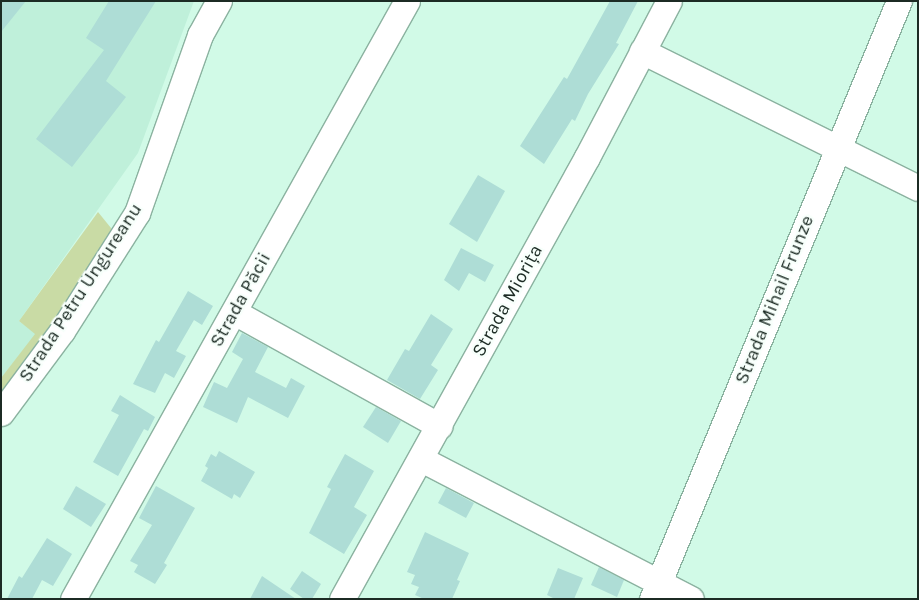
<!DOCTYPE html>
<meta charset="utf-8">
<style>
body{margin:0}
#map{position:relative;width:919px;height:600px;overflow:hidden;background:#d1fae7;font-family:Karla,sans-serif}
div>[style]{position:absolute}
.built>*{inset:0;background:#bff0da}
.green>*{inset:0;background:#c9dba5}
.building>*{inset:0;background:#aeddd6}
.roads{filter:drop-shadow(1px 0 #8bb2a0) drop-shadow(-1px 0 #8bb2a0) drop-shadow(0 1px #8bb2a0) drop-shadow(0 -1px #8bb2a0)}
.minor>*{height:25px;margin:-12.5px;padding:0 12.5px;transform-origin:12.5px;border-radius:12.5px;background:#fff}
span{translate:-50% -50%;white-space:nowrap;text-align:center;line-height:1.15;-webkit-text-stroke:4.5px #f7fffb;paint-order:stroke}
.street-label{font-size:19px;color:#1c2b24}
.frame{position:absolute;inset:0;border:2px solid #1c2b24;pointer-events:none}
</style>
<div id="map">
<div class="built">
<i style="clip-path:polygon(1px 1px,194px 1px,138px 153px,19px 321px,36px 334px,1px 378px)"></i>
</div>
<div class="green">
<i style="clip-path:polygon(98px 212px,111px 228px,110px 245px,1px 399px,1px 378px,35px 334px,19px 321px)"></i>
</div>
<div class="building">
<i style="clip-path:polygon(1px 1px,26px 1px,1px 32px)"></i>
<i style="clip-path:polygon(109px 1px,156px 1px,106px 81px,126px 97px,72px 167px,36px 139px,104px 50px,86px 38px)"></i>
<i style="clip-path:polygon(610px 1px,638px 1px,616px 43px,619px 44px,588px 94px,575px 121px,572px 119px,544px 164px,520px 146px,564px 77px,567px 79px)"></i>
<i style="clip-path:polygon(478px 175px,505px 191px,477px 242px,449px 224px)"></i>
<i style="clip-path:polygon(461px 248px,494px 265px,485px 282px,469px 273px,459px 291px,444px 280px)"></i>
<i style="clip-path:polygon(188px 291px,213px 306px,202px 325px,194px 320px,176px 351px,186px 356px,174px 378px,165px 373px,155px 393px,133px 384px,156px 340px,159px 342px)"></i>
<i style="clip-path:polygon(431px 314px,453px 329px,431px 365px,438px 370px,420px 399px,387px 380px,405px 349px,409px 351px)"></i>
<i style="clip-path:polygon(242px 333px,268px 347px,255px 372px,286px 388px,291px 378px,305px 386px,288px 418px,248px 397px,237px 423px,203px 407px,214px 382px,227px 388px,243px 359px,232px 352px)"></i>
<i style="clip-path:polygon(120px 395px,155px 417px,148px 431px,144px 429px,118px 476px,93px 462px,119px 415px,111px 411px)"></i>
<i style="clip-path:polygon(376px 407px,401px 421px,388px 443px,363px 427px)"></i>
<i style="clip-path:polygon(219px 451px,255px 472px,240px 498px,234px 494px,232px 499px,201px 481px,208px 468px,205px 466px,211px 454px,216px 457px)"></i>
<i style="clip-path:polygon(345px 454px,374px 471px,354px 507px,367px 515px,344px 554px,309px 533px,331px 489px,327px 487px)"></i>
<i style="clip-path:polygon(76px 486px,106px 504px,91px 527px,63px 509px)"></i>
<i style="clip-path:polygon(156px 486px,195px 508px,164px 563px,167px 565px,155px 584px,134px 572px,138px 565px,130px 561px,152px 525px,139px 518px)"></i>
<i style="clip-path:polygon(446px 488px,474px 503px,466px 518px,438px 503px)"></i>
<i style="clip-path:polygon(425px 532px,469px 553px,457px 580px,460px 581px,452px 599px,424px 599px,415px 595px,419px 587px,411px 584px,415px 575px,407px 572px)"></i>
<i style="clip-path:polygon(47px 538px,72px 554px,53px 586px,42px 580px,32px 599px,7px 599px,19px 576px,22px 578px)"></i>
<i style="clip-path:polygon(599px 567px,624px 580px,617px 597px,591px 585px)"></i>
<i style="clip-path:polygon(558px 568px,583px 578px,574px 599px,555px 599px,547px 595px)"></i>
<i style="clip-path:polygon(302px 571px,321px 584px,312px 599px,304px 599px,290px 589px)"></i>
<i style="clip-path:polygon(262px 576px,296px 599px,250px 599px)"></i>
</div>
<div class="roads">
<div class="minor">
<i style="left:642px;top:51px;width:308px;rotate:26.4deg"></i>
<i style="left:234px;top:312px;width:235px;rotate:29deg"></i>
<i style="left:1px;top:413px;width:102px;rotate:-53.4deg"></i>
<i style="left:62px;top:331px;width:140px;rotate:-57.6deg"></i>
<i style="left:137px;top:213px;width:189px;rotate:-70.5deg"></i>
<i style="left:200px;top:35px;width:39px;rotate:-61deg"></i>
<i style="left:421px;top:459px;width:304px;rotate:27.4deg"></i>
<i style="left:73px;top:599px;width:685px;rotate:-60.82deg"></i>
<i style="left:342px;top:599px;width:505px;rotate:-61deg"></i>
<i style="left:587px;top:157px;width:176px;rotate:-62.3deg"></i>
<i style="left:652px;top:599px;width:647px;rotate:-67.56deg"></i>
</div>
</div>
<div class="street-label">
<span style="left:81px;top:293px;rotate:-57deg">Strada Petru Ungureanu</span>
<span style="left:241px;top:300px;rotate:-61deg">Strada Păcii</span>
<span style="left:775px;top:300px;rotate:-68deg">Strada Mihail Frunze</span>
<span style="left:508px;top:301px;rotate:-61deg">Strada Miorița</span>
</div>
<div class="frame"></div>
</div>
